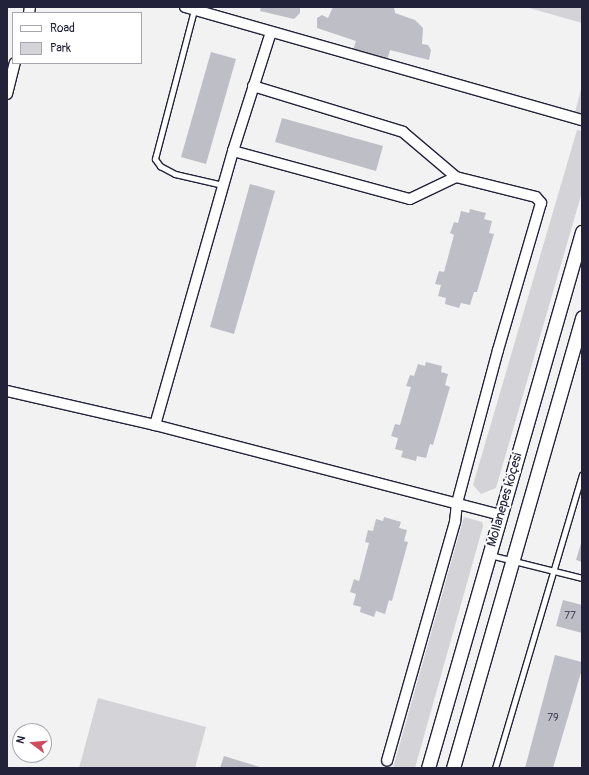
<!DOCTYPE html>
<meta charset="utf-8">
<style>
body{margin:0}
#map{position:relative;width:589px;height:775px;overflow:hidden;background:#f2f2f3;font-family:Pangolin,sans-serif}
div>[style]{position:absolute}
.green>*{inset:0;background:#d3d3d8}
.building>*{inset:0;background:#bebec6}
.roads{filter:drop-shadow(1px 0 #22223b) drop-shadow(-1px 0 #22223b) drop-shadow(0 1px #22223b) drop-shadow(0 -1px #22223b)}
.service>*{height:5px;margin:-2.5px;padding:0 2.5px;transform-origin:2.5px;border-radius:2.5px;background:#fff}
.minor>*{height:10px;margin:-5px;padding:0 5px;transform-origin:5px;border-radius:5px;background:#fff}
.tertiary>*{height:13px;margin:-6.5px;padding:0 6.5px;transform-origin:6.5px;border-radius:6.5px;background:#fff}
span{translate:-50% -50%;white-space:nowrap;text-align:center;line-height:1.15;-webkit-text-stroke:4px #fff;paint-order:stroke}
.number-label{font-size:11px;color:#49495e}
.number-label span{-webkit-text-stroke-width:0}
.street-label{font-size:13px;color:#22223b}
.frame{position:absolute;inset:0;border:8px solid #22223b;pointer-events:none}
.legend{position:absolute;left:12px;top:12px;width:130px;height:52px;box-sizing:border-box;background:#fff;border:1px solid #a7a7b1;margin:0;padding:5px 7px;list-style:none;font-size:12px;color:#22223b}
.legend li{display:flex;align-items:center;gap:8px;height:20px}
.legend b{width:20px;border:1px solid #a7a7b1}
.north{position:absolute;left:12px;top:723px;width:40px;height:40px;box-sizing:border-box;background:#fff;border:1px solid #a7a7b1;border-radius:50%;rotate:286deg;font-size:11px;font-weight:700;line-height:16px;text-align:center;color:#22223b}
.north::after{content:'';display:block;margin:auto;width:14px;height:18px;background:#d1495b;clip-path:polygon(50% 0,100% 100%,50% 72%,0 100%)}
</style>
<div id="map">
<div class="green">
<i style="clip-path:polygon(526px 7px,582px 7px,582px 23px)"></i>
<i style="clip-path:polygon(582px 86px,582px 114px,575px 112px)"></i>
<i style="clip-path:polygon(577px 130px,582px 131px,582px 192px,496px 488px,481px 494px,473px 485px)"></i>
<i style="clip-path:polygon(464px 517px,482px 522px,483px 526px,415px 768px,393px 768px)"></i>
<i style="clip-path:polygon(98px 698px,206px 727px,195px 768px,79px 768px)"></i>
</div>
<div class="building">
<i style="clip-path:polygon(261px 7px,300px 7px,300px 13px,294px 19px,260px 11px)"></i>
<i style="clip-path:polygon(333px 7px,394px 7px,395px 13px,415px 20px,423px 28px,422px 44px,428px 45px,431px 50px,429px 60px,390px 50px,387px 60px,353px 50px,356px 41px,317px 28px,317px 18px,322px 15px,328px 18px)"></i>
<i style="clip-path:polygon(211px 52px,236px 59px,206px 164px,181px 157px)"></i>
<i style="clip-path:polygon(282px 118px,383px 146px,376px 171px,275px 142px)"></i>
<i style="clip-path:polygon(250px 184px,275px 191px,234px 334px,210px 327px)"></i>
<i style="clip-path:polygon(470px 209px,486px 213px,484px 219px,492px 221px,489px 233px,494px 234px,477px 292px,474px 292px,470px 305px,461px 303px,459px 308px,445px 304px,446px 298px,438px 296px,441px 285px,435px 284px,439px 271px,444px 272px,454px 235px,450px 233px,454px 222px,458px 223px,461px 211px,469px 213px)"></i>
<i style="clip-path:polygon(426px 362px,442px 366px,441px 372px,448px 374px,445px 385px,450px 387px,433px 445px,430px 444px,426px 458px,417px 456px,416px 461px,401px 457px,403px 451px,395px 449px,398px 438px,391px 436px,395px 424px,400px 425px,411px 387px,406px 386px,410px 375px,414px 376px,418px 364px,425px 366px)"></i>
<i style="clip-path:polygon(384px 517px,401px 522px,399px 528px,407px 530px,404px 541px,408px 542px,392px 601px,389px 600px,385px 614px,376px 611px,374px 617px,360px 612px,361px 607px,353px 605px,356px 594px,350px 592px,354px 579px,359px 581px,369px 543px,365px 542px,368px 530px,373px 531px,376px 519px,383px 521px)"></i>
<i style="clip-path:polygon(582px 540px,582px 562px,576px 560px)"></i>
<i style="clip-path:polygon(563px 600px,582px 605px,582px 633px,556px 626px)"></i>
<i style="clip-path:polygon(555px 655px,582px 662px,582px 669px,553px 768px,525px 768px)"></i>
<i style="clip-path:polygon(224px 756px,263px 768px,220px 768px)"></i>
</div>
<div class="roads">
<div class="service">
<i style="left:194px;top:10px;width:154px;rotate:104.7deg"></i>
<i style="left:155px;top:159px;width:9px;rotate:54deg"></i>
<i style="left:160px;top:166px;width:17px;rotate:28deg"></i>
<i style="left:175px;top:174px;width:49px;rotate:12.9deg"></i>
<i style="left:490px;top:555px;width:95px;rotate:14deg"></i>
<i style="left:495px;top:768px;width:306px;rotate:-73.5deg"></i>
</div>
<div class="minor">
<i style="left:185px;top:7px;width:413px;rotate:15.9deg"></i>
<i style="left:29px;top:13px;width:6px;rotate:-81deg"></i>
<i style="left:271px;top:32px;width:125px;rotate:107.7deg"></i>
<i style="left:233px;top:151px;width:183px;rotate:15.2deg"></i>
<i style="left:410px;top:199px;width:51px;rotate:-25.6deg"></i>
<i style="left:456px;top:177px;width:82px;rotate:14deg"></i>
<i style="left:536px;top:197px;width:8px;rotate:50deg"></i>
<i style="left:541px;top:203px;width:153px;rotate:106.3deg"></i>
<i style="left:498px;top:350px;width:158px;rotate:105deg"></i>
<i style="left:457px;top:503px;width:19px;rotate:96deg"></i>
<i style="left:455px;top:522px;width:248px;rotate:105.9deg"></i>
<i style="left:253px;top:86px;width:157px;rotate:17deg"></i>
<i style="left:403px;top:132px;width:70px;rotate:40.3deg"></i>
<i style="left:7px;top:94px;width:32px;rotate:-76deg"></i>
<i style="left:7px;top:391px;width:152px;rotate:12.9deg"></i>
<i style="left:155px;top:425px;width:285px;rotate:-74.1deg"></i>
<i style="left:155px;top:425px;width:358px;rotate:14.6deg"></i>
</div>
<div class="tertiary">
<i style="left:428px;top:768px;width:558px;rotate:-73.97deg"></i>
<i style="left:453px;top:768px;width:469px;rotate:-74deg"></i>
</div>
</div>
<div class="number-label">
<span style="left:570px;top:616px">77</span>
<span style="left:553px;top:718px">79</span>
</div>
<div class="street-label">
<span style="left:505px;top:500px;rotate:-74deg">Mollanepes köçesi</span>
</div>
<div class="frame"></div>
<ul class="legend">
<li><b style="height:5px;background:#fff"></b>Road</li>
<li><b style="height:11px;background:#d3d3d8"></b>Park</li>
</ul>
<div class="north">N</div>
</div>
